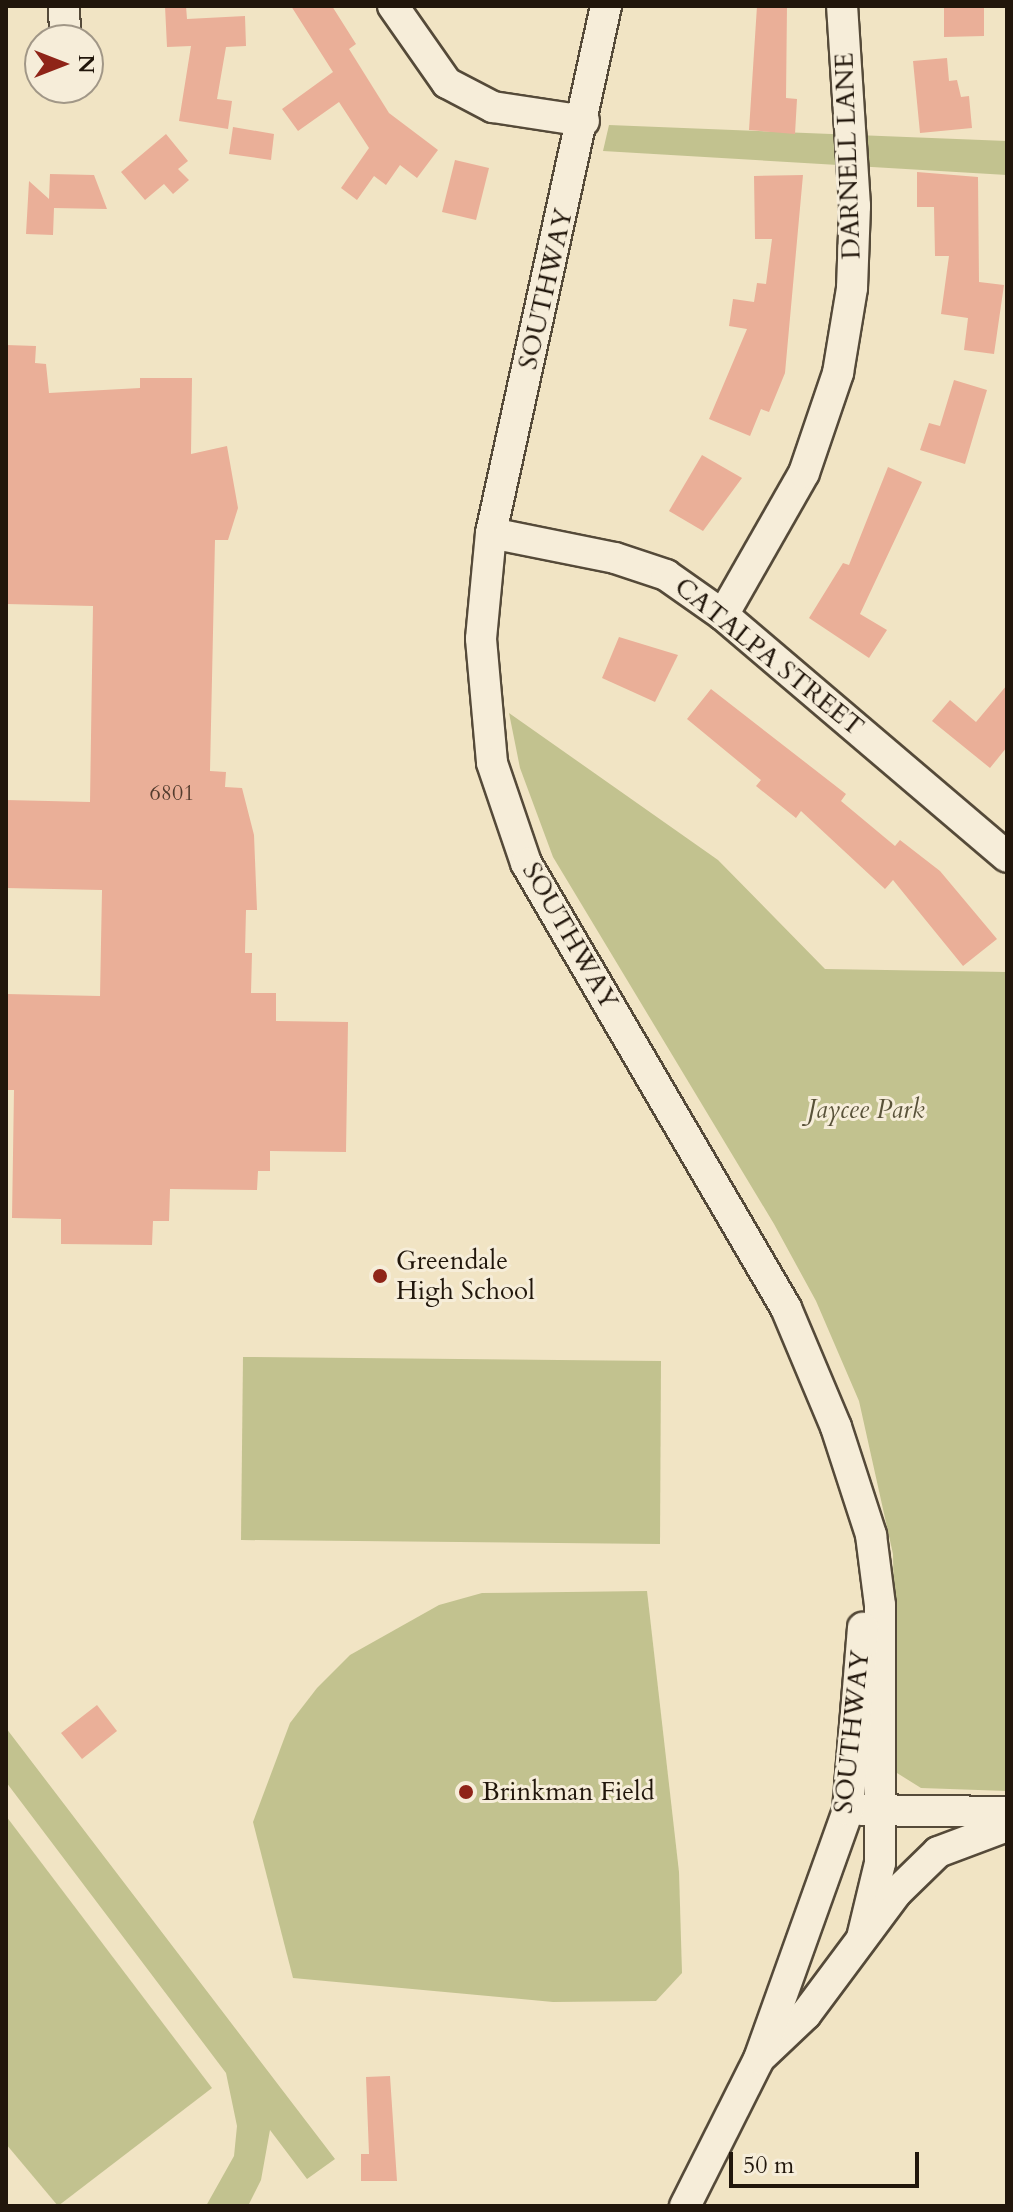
<!DOCTYPE html>
<style>
body{margin:0}
#map{position:relative;width:1013px;height:2212px;overflow:hidden;background:#f1e4c4;font-family:Cardo,serif}
div>[style]{position:absolute}
.green>*{inset:0;background:#c2c28f}
.building>*{inset:0;background:#eaaf98}
.roads{filter:drop-shadow(2px 0 #554a39) drop-shadow(-2px 0 #554a39) drop-shadow(0 2px #554a39) drop-shadow(0 -2px #554a39)}
.minor>*{height:30px;margin:-15px;padding:0 15px;transform-origin:15px;border-radius:15px;background:#f6edd9}
.dots>*{width:22px;height:22px;translate:-50% -50%;box-sizing:border-box;border:4px solid #f6edd9;border-radius:50%}
span{translate:-50% -50%;white-space:nowrap;text-align:center;line-height:1.15;-webkit-text-stroke:6px #f6edd9;paint-order:stroke}
.number-label{font-size:22px;color:#533c2e}
.number-label span{-webkit-text-stroke-width:0}
.street-label{font-size:26px;color:#21160b}
.park-label{font-size:26px;color:#595239;font-style:italic}
.poi-label{font-size:26px;color:#21160b}
.left{translate:0 -50%;text-align:left}
.frame{position:absolute;inset:0;border:8px solid #21160b;pointer-events:none}
.north{position:absolute;left:24px;top:24px;width:80px;height:80px;box-sizing:border-box;background:#f6edd9;border:2px solid #a19787;border-radius:50%;rotate:90deg;font-size:22px;font-weight:700;line-height:32px;text-align:center;color:#21160b}
.north::after{content:'';display:block;margin:auto;width:28px;height:36px;background:#8f2418;clip-path:polygon(50% 0,100% 100%,50% 72%,0 100%)}
.scale{position:absolute;left:729px;top:2152px;width:190px;height:36px;box-sizing:border-box;border:4px solid #21160b;border-top:0;padding-left:10px;font-size:24px;line-height:28px;white-space:nowrap;color:#21160b;-webkit-text-stroke:6px #f6edd9;paint-order:stroke}
</style>
<div id="map">
<div class="green">
<i style="clip-path:polygon(609px 125px,1007px 141px,1007px 175px,603px 151px)"></i>
<i style="clip-path:polygon(509px 713px,718px 860px,825px 969px,1007px 972px,1007px 1791px,921px 1788px,897px 1773px,893px 1554px,859px 1401px,816px 1301px,774px 1224px,553px 857px,520px 768px)"></i>
<i style="clip-path:polygon(243px 1357px,661px 1361px,660px 1544px,241px 1540px)"></i>
<i style="clip-path:polygon(647px 1591px,679px 1872px,682px 1973px,656px 2001px,553px 2002px,293px 1978px,253px 1822px,290px 1723px,317px 1688px,350px 1655px,439px 1605px,482px 1593px)"></i>
<i style="clip-path:polygon(6px 1728px,335px 2159px,307px 2179px,270px 2130px,261px 2180px,248px 2206px,206px 2206px,234px 2156px,237px 2126px,226px 2073px,6px 1782px)"></i>
<i style="clip-path:polygon(6px 1816px,212px 2088px,58px 2206px,6px 2144px)"></i>
</div>
<div class="building">
<i style="clip-path:polygon(165px 6px,186px 6px,187px 19px,245px 16px,246px 46px,226px 47px,217px 99px,232px 101px,228px 129px,179px 121px,191px 46px,167px 47px)"></i>
<i style="clip-path:polygon(291px 6px,332px 6px,356px 44px,349px 49px,389px 113px,438px 150px,417px 178px,400px 165px,386px 185px,374px 176px,357px 200px,341px 188px,369px 148px,339px 102px,298px 131px,282px 109px,333px 72px)"></i>
<i style="clip-path:polygon(757px 6px,787px 6px,786px 98px,797px 99px,795px 134px,749px 130px)"></i>
<i style="clip-path:polygon(944px 6px,984px 6px,984px 36px,944px 37px)"></i>
<i style="clip-path:polygon(947px 58px,949px 81px,957px 80px,961px 97px,969px 96px,972px 128px,920px 133px,913px 61px)"></i>
<i style="clip-path:polygon(233px 127px,274px 134px,271px 160px,229px 154px)"></i>
<i style="clip-path:polygon(166px 134px,188px 161px,178px 169px,189px 180px,173px 194px,164px 184px,145px 200px,121px 172px)"></i>
<i style="clip-path:polygon(455px 160px,489px 168px,476px 220px,442px 212px)"></i>
<i style="clip-path:polygon(917px 172px,978px 177px,979px 282px,1004px 285px,994px 354px,964px 350px,968px 318px,941px 314px,949px 256px,935px 256px,934px 207px,917px 207px)"></i>
<i style="clip-path:polygon(50px 174px,94px 175px,107px 209px,54px 208px,53px 235px,26px 234px,29px 181px,49px 199px)"></i>
<i style="clip-path:polygon(803px 175px,785px 373px,769px 412px,761px 409px,750px 436px,709px 419px,747px 329px,729px 326px,733px 299px,754px 302px,757px 283px,766px 284px,772px 239px,755px 239px,754px 176px)"></i>
<i style="clip-path:polygon(6px 345px,36px 346px,35px 363px,46px 364px,49px 393px,140px 388px,140px 378px,192px 378px,191px 454px,227px 446px,238px 508px,228px 540px,215px 540px,210px 771px,226px 772px,225px 787px,242px 788px,254px 835px,257px 910px,246px 910px,245px 953px,252px 953px,251px 993px,276px 993px,276px 1021px,348px 1022px,346px 1152px,270px 1151px,270px 1171px,258px 1171px,257px 1190px,170px 1189px,169px 1221px,153px 1221px,152px 1245px,61px 1244px,61px 1219px,12px 1218px,14px 1090px,6px 1090px,6px 994px,100px 996px,102px 890px,6px 888px,6px 800px,90px 802px,93px 606px,6px 604px)"></i>
<i style="clip-path:polygon(954px 380px,987px 390px,965px 464px,920px 450px,929px 423px,940px 426px)"></i>
<i style="clip-path:polygon(702px 455px,742px 478px,703px 531px,669px 511px)"></i>
<i style="clip-path:polygon(888px 467px,922px 482px,860px 614px,887px 630px,869px 658px,809px 618px,843px 563px,849px 565px)"></i>
<i style="clip-path:polygon(619px 637px,678px 655px,655px 702px,602px 678px)"></i>
<i style="clip-path:polygon(1007px 685px,1007px 747px,990px 768px,932px 721px,950px 700px,976px 722px)"></i>
<i style="clip-path:polygon(711px 689px,846px 794px,841px 801px,895px 846px,900px 840px,940px 871px,997px 939px,963px 966px,893px 880px,885px 889px,801px 811px,796px 818px,756px 786px,761px 780px,687px 719px)"></i>
<i style="clip-path:polygon(97px 1705px,117px 1731px,82px 1759px,61px 1733px)"></i>
<i style="clip-path:polygon(390px 2076px,397px 2181px,361px 2181px,361px 2154px,369px 2154px,366px 2077px)"></i>
</div>
<div class="roads">
<div class="minor">
<i style="left:64px;top:6px;width:34px;rotate:88deg"></i>
<i style="left:393px;top:6px;width:94px;rotate:55deg"></i>
<i style="left:447px;top:83px;width:52px;rotate:27.6deg"></i>
<i style="left:493px;top:107px;width:92px;rotate:8.7deg"></i>
<i style="left:606px;top:6px;width:539px;rotate:102.31deg"></i>
<i style="left:491px;top:533px;width:106px;rotate:95.4deg"></i>
<i style="left:481px;top:639px;width:124px;rotate:84.9deg"></i>
<i style="left:492px;top:763px;width:106px;rotate:71.2deg"></i>
<i style="left:526px;top:863px;width:515px;rotate:59.7deg"></i>
<i style="left:786px;top:1308px;width:129px;rotate:67.2deg"></i>
<i style="left:836px;top:1427px;width:114px;rotate:72deg"></i>
<i style="left:871px;top:1535px;width:71px;rotate:82.7deg"></i>
<i style="left:880px;top:1605px;width:258px;rotate:90deg"></i>
<i style="left:880px;top:1863px;width:77px;rotate:103.5deg"></i>
<i style="left:491px;top:533px;width:126px;rotate:11.4deg"></i>
<i style="left:615px;top:558px;width:54px;rotate:18.4deg"></i>
<i style="left:666px;top:575px;width:70px;rotate:35.1deg"></i>
<i style="left:723px;top:615px;width:373px;rotate:40.4deg"></i>
<i style="left:723px;top:615px;width:163px;rotate:-60.3deg"></i>
<i style="left:804px;top:473px;width:106px;rotate:-71.2deg"></i>
<i style="left:838px;top:373px;width:86px;rotate:-80.6deg"></i>
<i style="left:852px;top:288px;width:82px;rotate:-87.9deg"></i>
<i style="left:855px;top:206px;width:200px;rotate:-93.7deg"></i>
<i style="left:861px;top:1810px;width:146px;rotate:0.8deg"></i>
<i style="left:763px;top:2055px;width:59px;rotate:-43.6deg"></i>
<i style="left:806px;top:2014px;width:152px;rotate:-53.3deg"></i>
<i style="left:897px;top:1892px;width:57px;rotate:-44.3deg"></i>
<i style="left:938px;top:1852px;width:74px;rotate:-20.6deg"></i>
<i style="left:685px;top:2206px;width:165px;rotate:-63.3deg"></i>
<i style="left:759px;top:2059px;width:264px;rotate:-70.3deg"></i>
<i style="left:848px;top:1810px;width:183px;rotate:-85.3deg"></i>
</div>
</div>
<div class="dots">
<i style="left:380px;top:1276px;background:#8f2418"></i>
<i style="left:466px;top:1792px;background:#8f2418"></i>
</div>
<div class="number-label">
<span style="left:172px;top:794px">6801</span>
</div>
<div class="street-label">
<span style="left:848px;top:156px;rotate:-92deg">DARNELL LANE</span>
<span style="left:546px;top:289px;rotate:-77deg">SOUTHWAY</span>
<span style="left:769px;top:657px;rotate:39deg">CATALPA STREET</span>
<span style="left:570px;top:936px;rotate:60deg">SOUTHWAY</span>
<span style="left:852px;top:1732px;rotate:-84deg">SOUTHWAY</span>
</div>
<div class="park-label">
<span style="left:866px;top:1110px">Jaycee Park</span>
</div>
<div class="poi-label">
<span class="left" style="left:396px;top:1276px">Greendale<br>High School</span>
<span class="left" style="left:482px;top:1792px">Brinkman Field</span>
</div>
<div class="frame"></div>
<div class="north">N</div>
<div class="scale">50 m</div>
</div>
